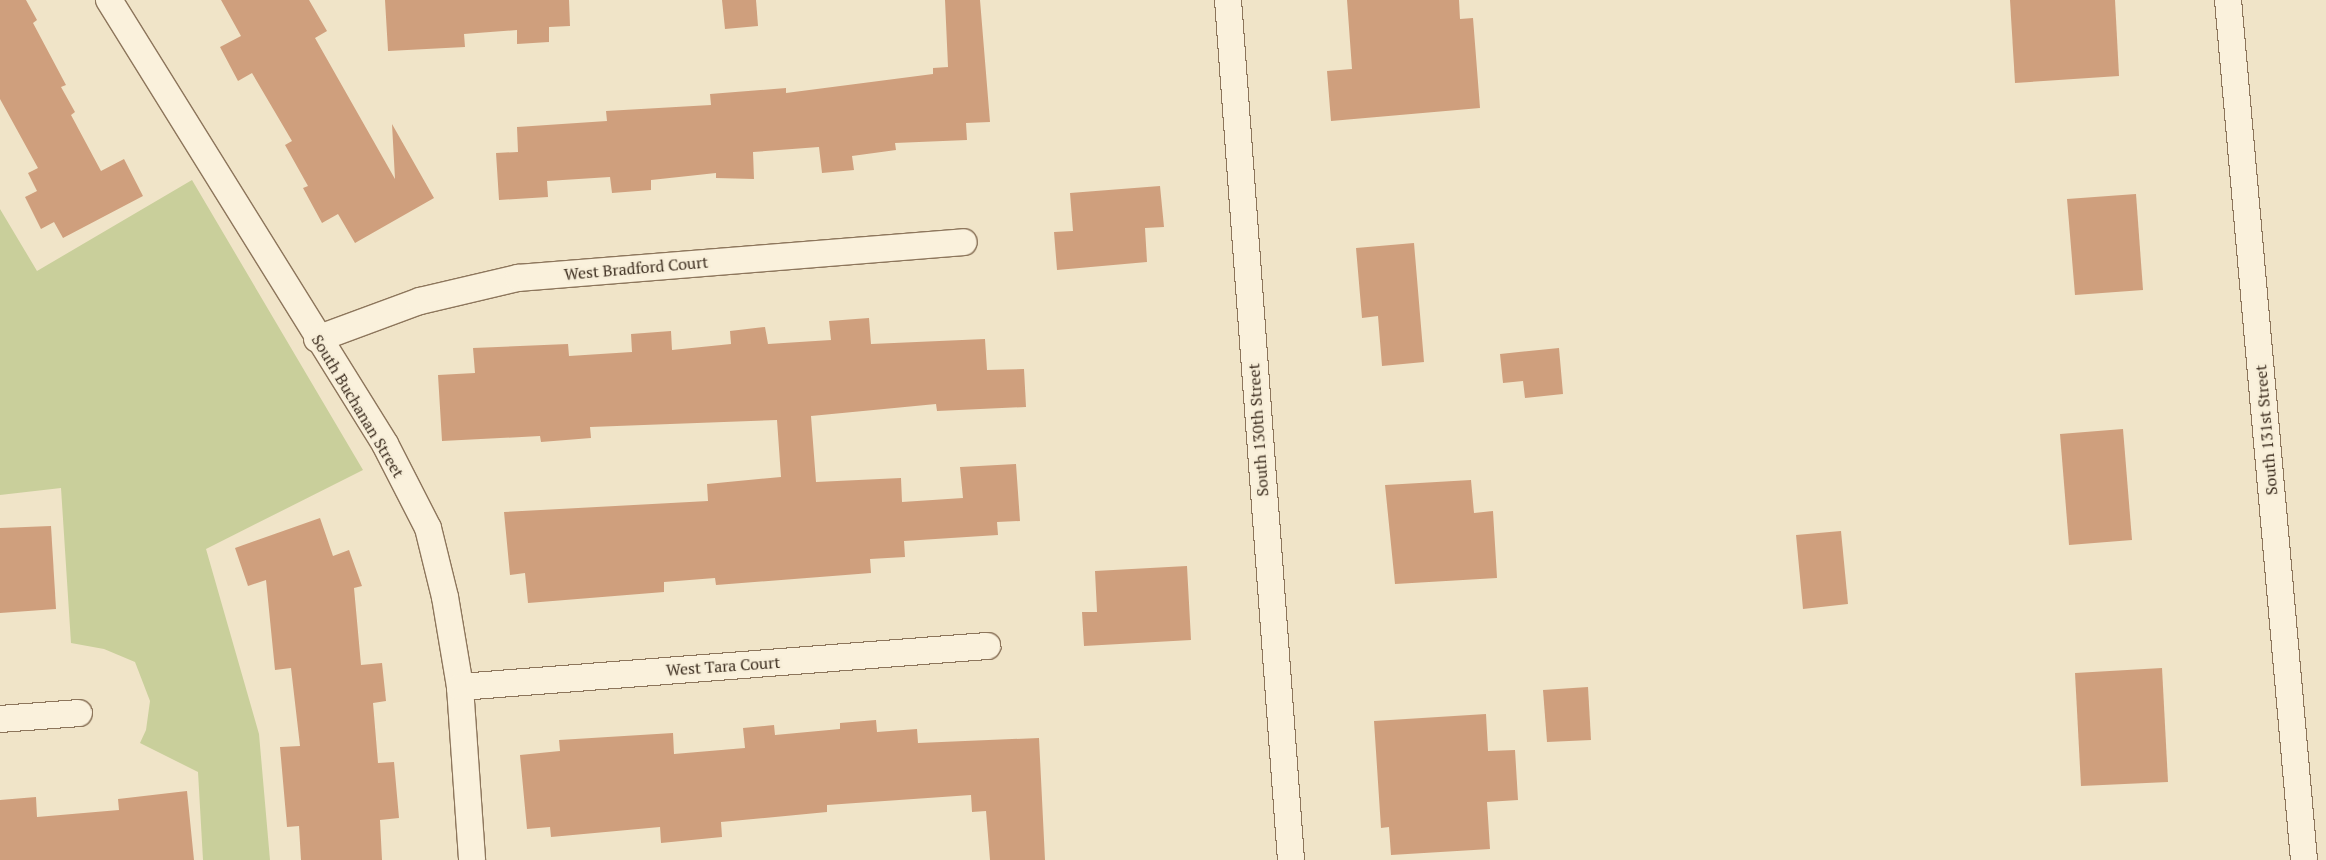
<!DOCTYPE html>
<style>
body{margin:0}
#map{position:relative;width:2326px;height:860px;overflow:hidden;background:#f0e4c8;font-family:"PT Serif",serif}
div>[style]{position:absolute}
.green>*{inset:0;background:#c9cf9b}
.building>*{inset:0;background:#cf9f7d}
.roads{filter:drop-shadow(1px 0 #8d765c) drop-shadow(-1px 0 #8d765c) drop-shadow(0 1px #8d765c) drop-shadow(0 -1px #8d765c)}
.minor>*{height:26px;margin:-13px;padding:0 13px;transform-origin:13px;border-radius:13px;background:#faf1dc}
span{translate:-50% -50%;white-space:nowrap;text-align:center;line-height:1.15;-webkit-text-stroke:4.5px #f7eed8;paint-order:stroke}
.street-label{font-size:16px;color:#3d2e20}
</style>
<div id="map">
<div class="green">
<i style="clip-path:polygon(192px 180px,363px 470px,206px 549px,259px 734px,270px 860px,203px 860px,198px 772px,140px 743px,146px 730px,150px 701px,135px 662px,104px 649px,71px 643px,61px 488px,0 495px,0 209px,37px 271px)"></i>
</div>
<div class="building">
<i style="clip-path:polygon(0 0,26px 0,37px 20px,33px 23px,66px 85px,61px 87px,75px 112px,71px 115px,101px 171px,124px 159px,143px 196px,63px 238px,54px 222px,41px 229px,25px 197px,37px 191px,28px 173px,38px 168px,0 99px)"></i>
<i style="clip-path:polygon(221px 0,309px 0,327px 31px,315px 38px,395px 179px,392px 124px,434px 198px,355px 243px,338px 214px,322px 223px,303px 188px,308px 186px,285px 145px,292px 141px,252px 73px,238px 81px,220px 47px,241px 36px)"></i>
<i style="clip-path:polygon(385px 0,569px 0,570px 26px,549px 27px,549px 42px,517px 44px,517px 30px,464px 34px,465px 47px,388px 51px)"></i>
<i style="clip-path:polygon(722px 0,756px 0,758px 26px,725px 29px)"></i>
<i style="clip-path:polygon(945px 0,980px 0,990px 122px,966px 123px,967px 140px,895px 143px,896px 150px,852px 156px,854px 170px,822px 173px,819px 147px,753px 152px,754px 179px,716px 178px,716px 173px,651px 180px,651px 190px,612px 193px,610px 177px,547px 181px,548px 197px,499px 200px,496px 153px,518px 152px,517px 127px,607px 121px,606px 111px,711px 105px,710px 94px,786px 88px,786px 93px,933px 74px,933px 68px,948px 67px)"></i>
<i style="clip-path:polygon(1347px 0,1459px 0,1460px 19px,1473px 18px,1480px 108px,1331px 121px,1327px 71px,1352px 69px)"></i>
<i style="clip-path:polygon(2010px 0,2115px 0,2119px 76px,2015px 83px)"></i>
<i style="clip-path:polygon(1160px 186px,1164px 227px,1145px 228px,1147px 262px,1057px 270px,1054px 232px,1073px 231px,1070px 193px)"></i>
<i style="clip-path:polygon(2136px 194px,2143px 290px,2075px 295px,2067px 199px)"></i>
<i style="clip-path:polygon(1414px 243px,1424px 362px,1382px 366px,1378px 316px,1362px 318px,1356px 248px)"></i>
<i style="clip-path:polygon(869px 318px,871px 344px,985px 339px,987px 370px,1024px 369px,1026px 407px,937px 411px,936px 404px,811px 416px,816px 482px,901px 478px,902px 502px,963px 498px,960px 467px,1016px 464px,1020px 521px,997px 522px,998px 535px,904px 541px,905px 557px,870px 559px,871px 573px,716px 585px,715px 578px,664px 582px,664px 592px,528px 603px,525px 573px,510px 575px,504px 512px,708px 501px,707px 484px,781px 477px,777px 420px,590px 427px,591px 438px,541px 442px,540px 436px,442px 441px,438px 375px,475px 373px,473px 348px,568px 344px,569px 356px,632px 352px,631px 334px,671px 331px,672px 350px,731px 344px,730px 331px,765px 327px,768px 344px,831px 340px,829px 321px)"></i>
<i style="clip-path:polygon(1559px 348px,1563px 394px,1525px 398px,1523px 381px,1503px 383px,1500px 354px)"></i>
<i style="clip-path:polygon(2123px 429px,2132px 540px,2069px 545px,2060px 434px)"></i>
<i style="clip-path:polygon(1471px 480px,1474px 513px,1493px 511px,1497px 578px,1395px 584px,1385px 485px)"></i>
<i style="clip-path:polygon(320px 518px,333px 556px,349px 550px,362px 586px,354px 588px,361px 665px,382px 663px,386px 701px,373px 703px,378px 763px,394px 762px,399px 818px,380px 820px,382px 860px,301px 860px,299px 826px,287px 827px,280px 747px,300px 746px,291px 668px,275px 670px,266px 580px,248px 586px,235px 548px)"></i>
<i style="clip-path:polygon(51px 526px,56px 609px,0 613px,0 528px)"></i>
<i style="clip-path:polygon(1841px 531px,1848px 604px,1803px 609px,1796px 535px)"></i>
<i style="clip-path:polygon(1187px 566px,1191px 640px,1084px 646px,1082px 612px,1097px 612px,1095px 571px)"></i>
<i style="clip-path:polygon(2162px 668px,2168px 782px,2081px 786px,2075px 673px)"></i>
<i style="clip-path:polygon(1588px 687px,1591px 740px,1547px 742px,1543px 690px)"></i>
<i style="clip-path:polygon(1486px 714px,1488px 751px,1515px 750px,1518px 800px,1487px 802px,1490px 849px,1391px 855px,1389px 827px,1381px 828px,1374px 721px)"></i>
<i style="clip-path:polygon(876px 720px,877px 732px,917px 729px,918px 743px,1039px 738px,1045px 860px,990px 860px,986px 811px,972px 812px,971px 795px,827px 805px,827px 812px,721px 822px,722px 837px,661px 843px,660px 827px,551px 837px,550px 827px,527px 829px,520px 755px,560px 751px,559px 740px,673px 733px,674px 754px,745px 748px,743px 728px,774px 725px,775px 735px,840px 729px,840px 723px)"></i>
<i style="clip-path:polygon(187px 791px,194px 860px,0 860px,0 800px,36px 797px,37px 817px,119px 810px,118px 799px)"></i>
</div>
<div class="roads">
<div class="minor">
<i style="left:109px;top:0;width:523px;rotate:58.13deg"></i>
<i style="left:385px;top:444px;width:94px;rotate:62.9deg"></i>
<i style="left:428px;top:528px;width:71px;rotate:76.2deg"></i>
<i style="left:445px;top:597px;width:91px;rotate:80.5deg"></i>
<i style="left:460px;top:687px;width:173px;rotate:86deg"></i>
<i style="left:1228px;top:0;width:862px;rotate:85.81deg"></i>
<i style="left:2228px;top:0;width:863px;rotate:84.95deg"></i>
<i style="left:317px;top:339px;width:110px;rotate:-20.3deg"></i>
<i style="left:420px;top:301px;width:101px;rotate:-13.2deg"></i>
<i style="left:518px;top:278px;width:447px;rotate:-4.6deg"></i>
<i style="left:460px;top:687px;width:529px;rotate:-4.45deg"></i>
<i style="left:0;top:719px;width:79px;rotate:-4.3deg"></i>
</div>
</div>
<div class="street-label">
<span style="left:636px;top:268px;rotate:-5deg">West Bradford Court</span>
<span style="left:358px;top:406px;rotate:59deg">South Buchanan Street</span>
<span style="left:1258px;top:430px;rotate:-94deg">South 130th Street</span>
<span style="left:2266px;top:430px;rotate:-95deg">South 131st Street</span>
<span style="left:723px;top:666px;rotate:-4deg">West Tara Court</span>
</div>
</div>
